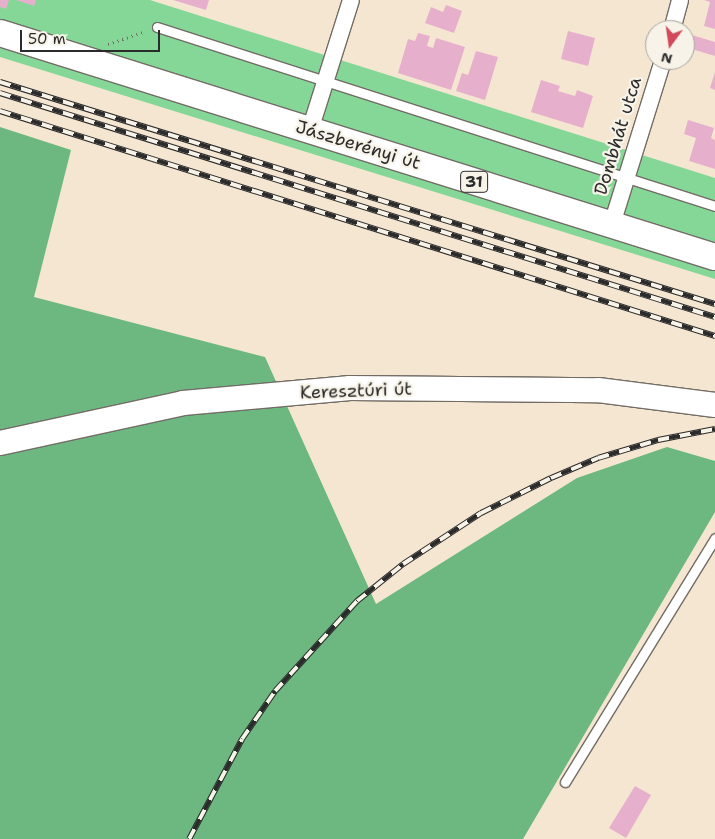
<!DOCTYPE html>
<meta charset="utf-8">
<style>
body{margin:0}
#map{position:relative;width:715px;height:839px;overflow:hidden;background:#f5e6d1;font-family:"Shantell Sans",sans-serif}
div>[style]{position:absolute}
.green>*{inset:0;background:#85d798}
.forest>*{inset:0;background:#6cb880}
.building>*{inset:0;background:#e6b0cd}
.path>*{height:3px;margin-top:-1.5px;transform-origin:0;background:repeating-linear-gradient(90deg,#726c65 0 1px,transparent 0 5px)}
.roads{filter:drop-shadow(1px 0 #726c65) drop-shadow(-1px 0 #726c65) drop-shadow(0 1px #726c65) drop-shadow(0 -1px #726c65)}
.lane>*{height:9px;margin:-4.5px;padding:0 4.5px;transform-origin:4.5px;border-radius:4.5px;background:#fff}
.street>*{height:16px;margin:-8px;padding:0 8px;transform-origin:8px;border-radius:8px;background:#fff}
.secondary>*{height:24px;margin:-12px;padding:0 12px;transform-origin:12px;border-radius:12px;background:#fff}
.primary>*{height:26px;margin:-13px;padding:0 13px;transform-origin:13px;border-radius:13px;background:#fff}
.rail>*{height:5.5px;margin-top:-2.75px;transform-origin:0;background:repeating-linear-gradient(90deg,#f7f3e8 0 11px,#2b2b2b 0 22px);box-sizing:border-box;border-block:1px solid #2b2b2b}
span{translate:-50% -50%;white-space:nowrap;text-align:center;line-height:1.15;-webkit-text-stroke:4.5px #f7f3e8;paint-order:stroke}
.shield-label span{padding:1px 4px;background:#f7f3e8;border:1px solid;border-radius:4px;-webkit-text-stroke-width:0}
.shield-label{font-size:16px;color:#2b2b2b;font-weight:700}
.street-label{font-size:18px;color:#2b2b2b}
.north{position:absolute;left:645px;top:20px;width:50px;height:50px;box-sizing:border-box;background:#f7f3e8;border:1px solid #a5a39c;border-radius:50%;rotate:194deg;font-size:14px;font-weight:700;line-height:20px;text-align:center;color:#2b2b2b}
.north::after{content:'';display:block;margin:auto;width:18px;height:22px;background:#d1495b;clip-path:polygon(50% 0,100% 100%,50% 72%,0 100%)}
.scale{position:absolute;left:20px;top:30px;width:140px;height:22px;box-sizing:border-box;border:2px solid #2b2b2b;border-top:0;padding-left:6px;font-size:15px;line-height:18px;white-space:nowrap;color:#2b2b2b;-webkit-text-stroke:4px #f7f3e8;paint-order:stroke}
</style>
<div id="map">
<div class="green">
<i style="clip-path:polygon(0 0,150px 0,715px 178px,715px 279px,0 57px)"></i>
</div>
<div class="forest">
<i style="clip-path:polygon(0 127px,71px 150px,34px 297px,265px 357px,376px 604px,577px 478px,667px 447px,715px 461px,715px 512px,523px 839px,0 839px)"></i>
</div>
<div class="building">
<i style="clip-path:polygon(0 0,9px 0,6px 9px,0 7px)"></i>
<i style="clip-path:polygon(16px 0,36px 0,34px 6px)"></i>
<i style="clip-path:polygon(173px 0,209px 0,206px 10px)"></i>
<i style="clip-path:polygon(704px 0,715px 0,715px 29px,704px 26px,710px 2px)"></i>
<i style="clip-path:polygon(446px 5px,462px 11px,454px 33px,425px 23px,431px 7px,443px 12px)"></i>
<i style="clip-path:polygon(568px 31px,595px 38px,588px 66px,561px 59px)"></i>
<i style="clip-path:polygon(418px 33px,430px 36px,427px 46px,433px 48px,436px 38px,465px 47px,451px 90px,398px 73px,408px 39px,415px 41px)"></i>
<i style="clip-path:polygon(685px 33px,715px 42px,715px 56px,685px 47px)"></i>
<i style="clip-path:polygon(476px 51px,498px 57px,485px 100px,456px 91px,462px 73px,468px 75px)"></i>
<i style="clip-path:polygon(715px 72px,715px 90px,710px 88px)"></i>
<i style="clip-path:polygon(541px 80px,560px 86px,558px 91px,575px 96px,577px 90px,593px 96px,583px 128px,531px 112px)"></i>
<i style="clip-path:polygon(688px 120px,714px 128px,711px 138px,715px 140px,715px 169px,689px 161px,696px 138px,684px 134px)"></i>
<i style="clip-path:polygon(635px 786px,651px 795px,626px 838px,609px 828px)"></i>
</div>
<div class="path">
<i style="left:108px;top:44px;width:39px;rotate:-19deg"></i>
</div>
<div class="roads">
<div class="lane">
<i style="left:157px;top:27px;width:586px;rotate:17.79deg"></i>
<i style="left:565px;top:782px;width:286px;rotate:-58.4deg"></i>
</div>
<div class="street">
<i style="left:672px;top:30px;width:31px;rotate:-75deg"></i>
<i style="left:310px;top:130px;width:136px;rotate:-72.5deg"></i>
<i style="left:612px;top:224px;width:172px;rotate:-72.7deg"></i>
</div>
<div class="secondary">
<i style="left:0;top:443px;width:187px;rotate:-12.3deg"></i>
<i style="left:183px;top:403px;width:168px;rotate:-5.1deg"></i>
<i style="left:350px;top:388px;width:248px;rotate:0.5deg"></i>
<i style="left:598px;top:390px;width:118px;rotate:7.3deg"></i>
</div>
<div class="primary">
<i style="left:0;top:33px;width:749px;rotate:17.4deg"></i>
</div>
</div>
<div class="rail">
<i style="left:0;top:82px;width:749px;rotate:17.25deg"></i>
<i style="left:0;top:93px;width:749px;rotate:17.4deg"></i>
<i style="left:0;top:111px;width:750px;rotate:17.47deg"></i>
<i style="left:189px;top:839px;width:113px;rotate:-62.1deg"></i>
<i style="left:242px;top:739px;width:58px;rotate:-55.5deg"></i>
<i style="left:275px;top:691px;width:122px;rotate:-47.7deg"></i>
<i style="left:357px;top:601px;width:59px;rotate:-38.8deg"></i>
<i style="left:403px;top:564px;width:93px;rotate:-33.2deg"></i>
<i style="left:481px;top:513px;width:78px;rotate:-26.6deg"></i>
<i style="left:551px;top:478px;width:51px;rotate:-23.1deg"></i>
<i style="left:598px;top:458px;width:63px;rotate:-16.7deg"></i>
<i style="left:658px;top:440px;width:58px;rotate:-10.9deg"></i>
</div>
<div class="shield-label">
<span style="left:474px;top:182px">31</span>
</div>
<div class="street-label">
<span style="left:618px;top:136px;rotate:-73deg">Dombhát utca</span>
<span style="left:358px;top:145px;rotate:17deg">Jászberényi út</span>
<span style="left:356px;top:391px;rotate:-2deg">Keresztúri út</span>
</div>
<div class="north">N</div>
<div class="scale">50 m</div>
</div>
